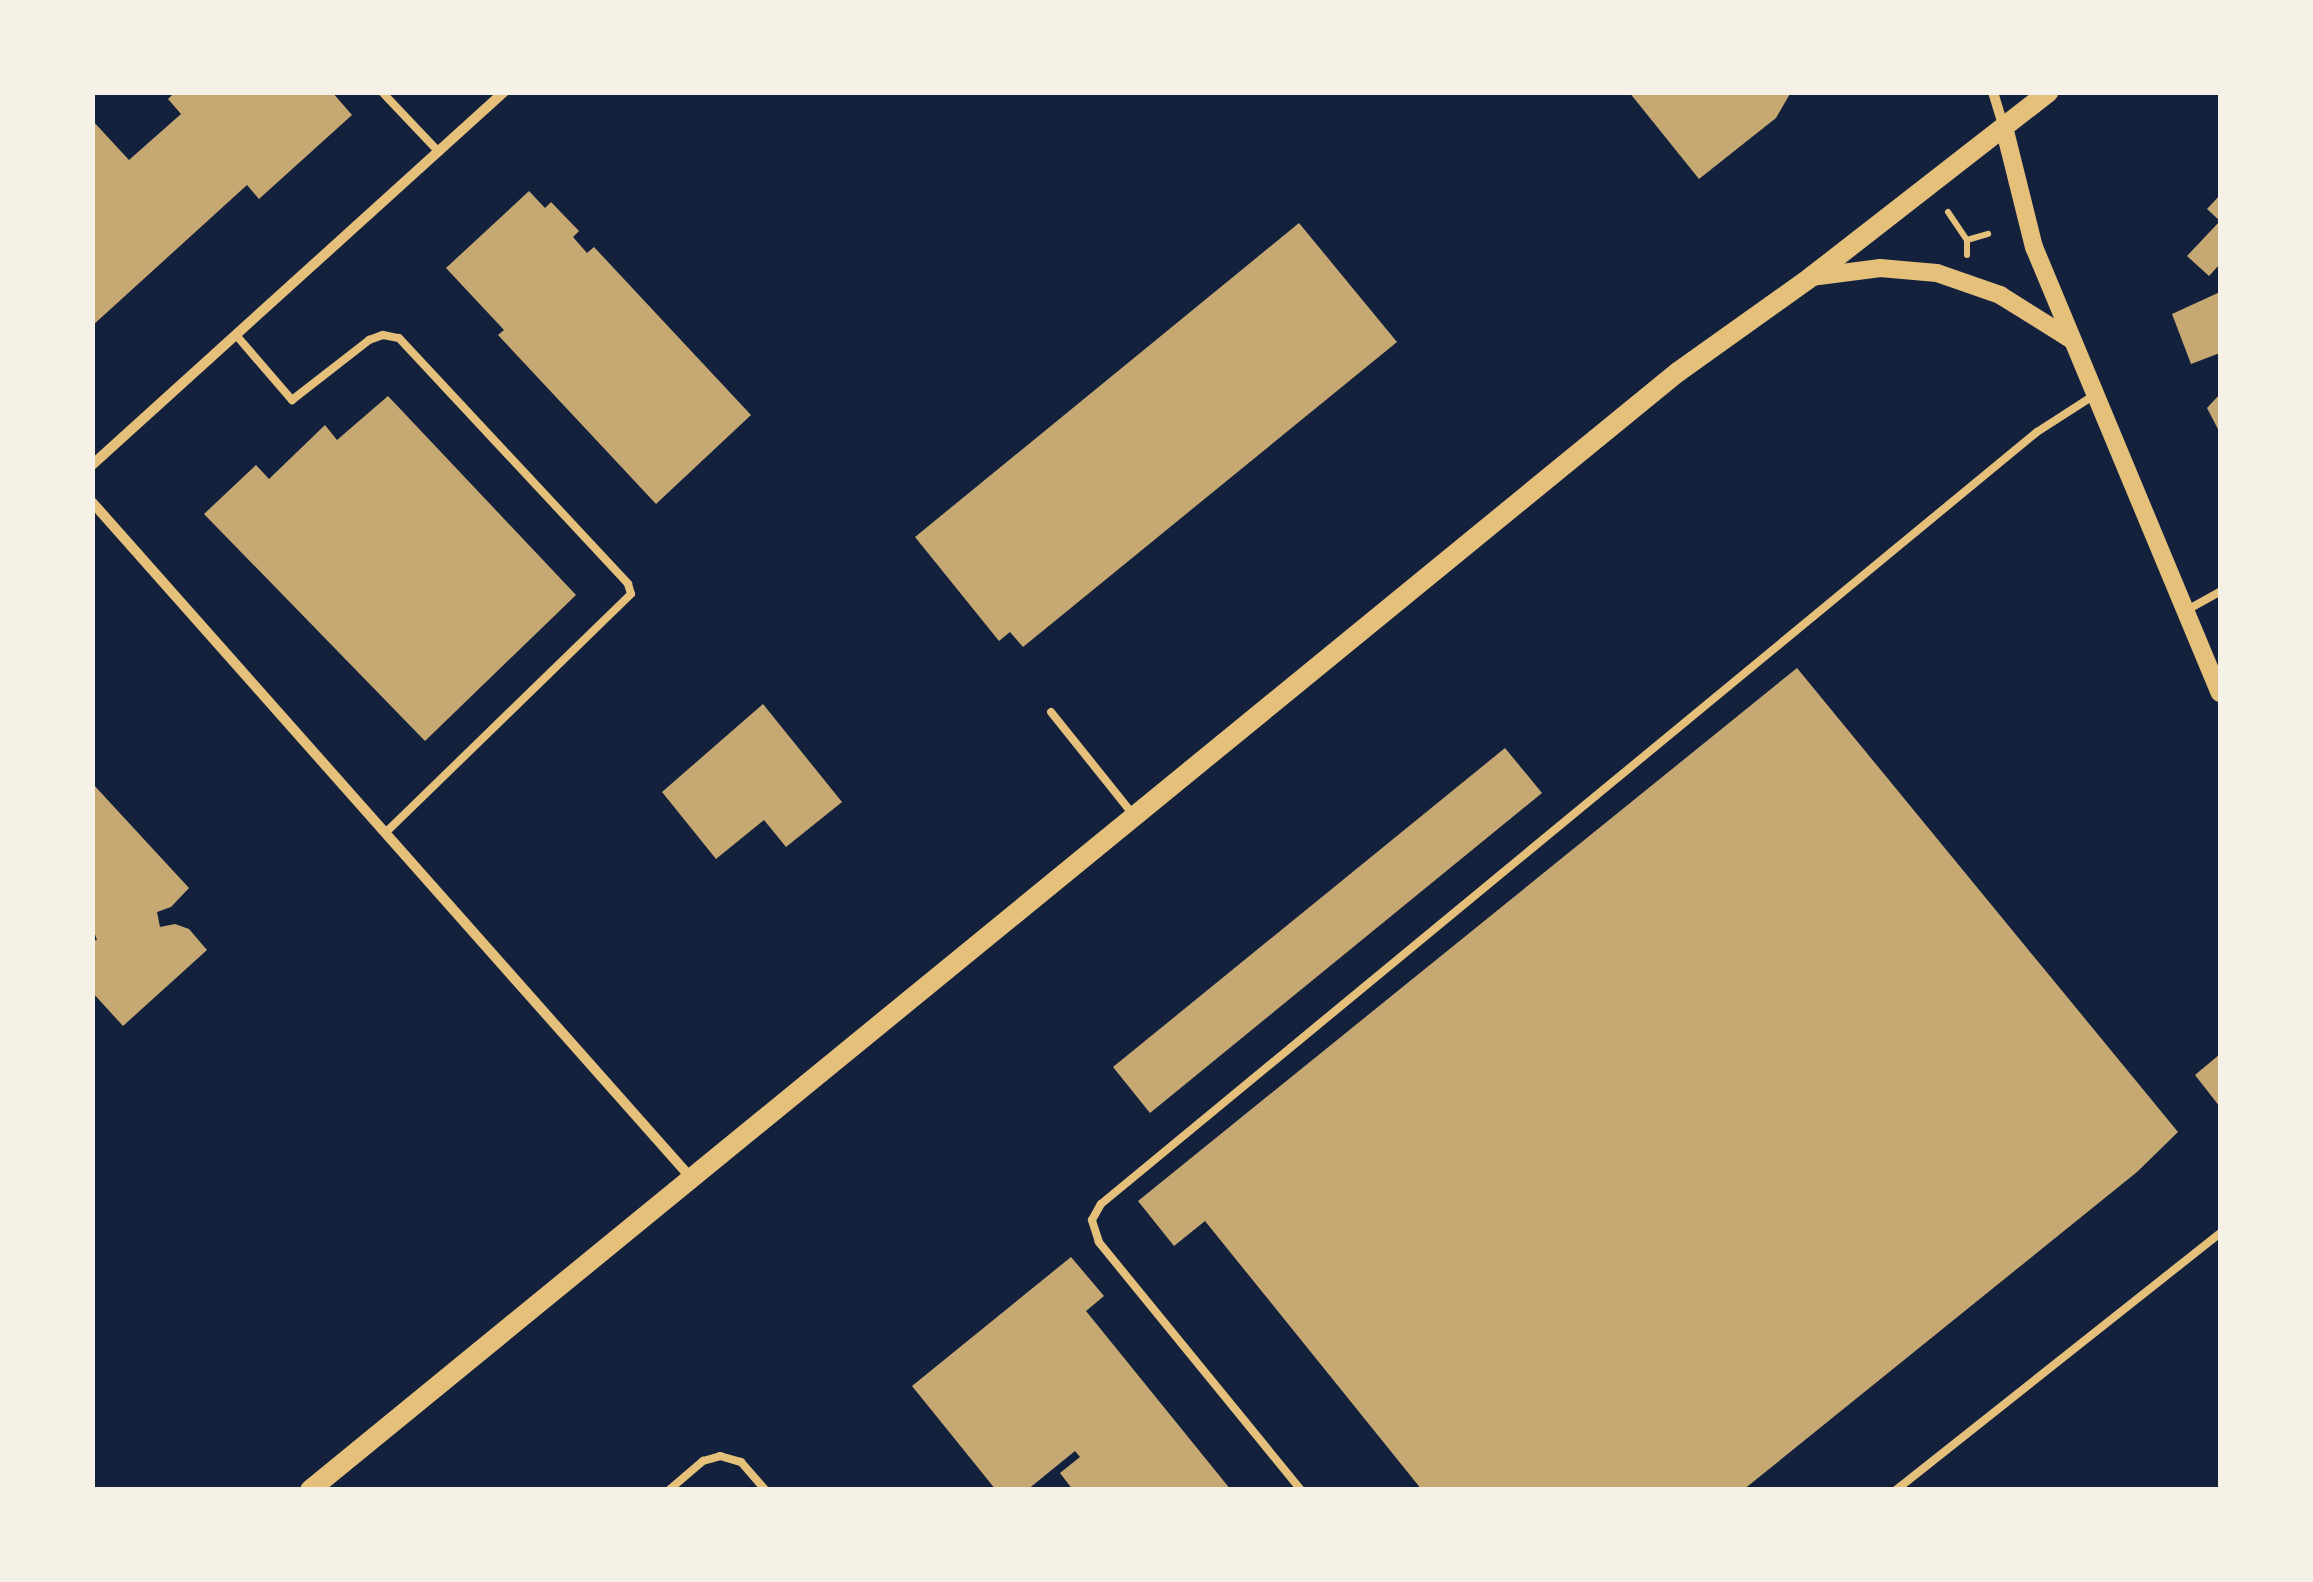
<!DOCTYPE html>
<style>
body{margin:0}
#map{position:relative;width:2313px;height:1582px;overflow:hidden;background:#14213d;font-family:Inter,sans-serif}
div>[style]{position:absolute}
.building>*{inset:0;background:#c6a872}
.path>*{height:6px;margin:-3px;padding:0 3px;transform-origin:3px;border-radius:3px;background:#e5c07b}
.service>*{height:8px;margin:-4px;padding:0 4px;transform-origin:4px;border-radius:4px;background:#e5c07b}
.minor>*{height:10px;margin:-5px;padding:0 5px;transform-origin:5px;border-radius:5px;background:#e5c07b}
.tertiary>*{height:18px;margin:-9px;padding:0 9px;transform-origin:9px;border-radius:9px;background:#e5c07b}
.secondary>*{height:20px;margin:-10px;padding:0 10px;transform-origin:10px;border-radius:10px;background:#e5c07b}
span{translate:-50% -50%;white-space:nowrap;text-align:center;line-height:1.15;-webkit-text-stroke:8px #f6f1e7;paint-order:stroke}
.frame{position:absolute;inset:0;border:95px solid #f6f1e7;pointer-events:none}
</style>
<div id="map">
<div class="building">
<i style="clip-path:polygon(175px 92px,332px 92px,352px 115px,259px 199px,247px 185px,92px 326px,92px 120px,129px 160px,181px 114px,168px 99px)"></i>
<i style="clip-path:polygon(1629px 92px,1791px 92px,1776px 118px,1699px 179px)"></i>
<i style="clip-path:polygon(529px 191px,545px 208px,551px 202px,579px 231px,573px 237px,587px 253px,594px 247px,751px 415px,656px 504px,498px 335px,504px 330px,446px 268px)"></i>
<i style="clip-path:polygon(2220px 195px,2220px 264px,2209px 276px,2187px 256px,2220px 221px,2207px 209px)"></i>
<i style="clip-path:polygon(1299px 223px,1397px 342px,1023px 647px,1010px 632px,999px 641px,915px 537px)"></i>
<i style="clip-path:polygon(2220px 292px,2220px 353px,2191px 364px,2172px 314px)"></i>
<i style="clip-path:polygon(2220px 394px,2220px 433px,2207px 408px)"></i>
<i style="clip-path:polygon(388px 396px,576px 595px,425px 741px,204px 514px,256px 465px,269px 479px,325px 425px,337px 440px)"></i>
<i style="clip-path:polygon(1797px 668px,2178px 1132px,2137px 1172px,1743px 1490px,1422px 1490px,1205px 1221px,1174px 1246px,1138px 1201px)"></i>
<i style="clip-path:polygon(763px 704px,842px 802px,786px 847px,764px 820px,716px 859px,662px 792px)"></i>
<i style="clip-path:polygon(1505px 748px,1542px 793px,1150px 1113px,1113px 1067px)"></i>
<i style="clip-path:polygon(92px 783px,189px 888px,171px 907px,157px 912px,160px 927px,175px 924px,189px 929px,207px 950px,123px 1026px,92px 992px,92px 941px,97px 940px,92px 926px)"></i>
<i style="clip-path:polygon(2220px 1054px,2220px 1107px,2195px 1075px)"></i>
<i style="clip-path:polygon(1071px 1257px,1104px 1296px,1086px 1311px,1231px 1490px,1073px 1490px,1060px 1473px,1080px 1457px,1075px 1451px,1027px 1490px,996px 1490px,912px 1386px)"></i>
</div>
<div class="path">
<i style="left:1948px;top:212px;width:34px;rotate:56deg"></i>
<i style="left:1967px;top:240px;width:15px;rotate:90deg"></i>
<i style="left:1967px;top:240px;width:22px;rotate:-16deg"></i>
</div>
<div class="service">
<i style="left:382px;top:92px;width:83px;rotate:46.5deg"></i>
<i style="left:236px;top:335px;width:86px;rotate:49.3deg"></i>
<i style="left:292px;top:400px;width:98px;rotate:-37.9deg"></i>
<i style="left:369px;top:340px;width:15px;rotate:-20deg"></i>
<i style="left:383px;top:335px;width:16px;rotate:11deg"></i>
<i style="left:399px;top:338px;width:336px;rotate:47deg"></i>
<i style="left:628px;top:584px;width:10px;rotate:73deg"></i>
<i style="left:631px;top:594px;width:342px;rotate:135.8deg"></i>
<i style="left:2187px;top:610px;width:38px;rotate:-29deg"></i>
<i style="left:1051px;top:712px;width:129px;rotate:51.3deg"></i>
<i style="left:669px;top:1490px;width:45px;rotate:-40.5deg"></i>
<i style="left:703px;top:1461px;width:18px;rotate:-16deg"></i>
<i style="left:720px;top:1456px;width:22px;rotate:16deg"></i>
<i style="left:741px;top:1462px;width:37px;rotate:49deg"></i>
<i style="left:1301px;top:1490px;width:320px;rotate:-129.2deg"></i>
<i style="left:1099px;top:1242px;width:23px;rotate:-108deg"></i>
<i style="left:1092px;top:1220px;width:18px;rotate:-61deg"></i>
<i style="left:1101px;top:1204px;width:1213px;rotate:-39.52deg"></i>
<i style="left:2037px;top:432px;width:70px;rotate:-32.8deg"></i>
<i style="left:1896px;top:1490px;width:414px;rotate:-38.4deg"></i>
</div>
<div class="minor">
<i style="left:1993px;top:92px;width:37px;rotate:73deg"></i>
<i style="left:92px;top:465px;width:556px;rotate:-42.16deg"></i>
<i style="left:92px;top:502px;width:905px;rotate:48.45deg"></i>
</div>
<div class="tertiary">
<i style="left:2004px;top:127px;width:124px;rotate:76deg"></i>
<i style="left:2034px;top:247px;width:483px;rotate:67.4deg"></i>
<i style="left:1811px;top:277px;width:70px;rotate:-7.4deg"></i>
<i style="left:1880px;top:268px;width:57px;rotate:5deg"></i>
<i style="left:1937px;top:273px;width:67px;rotate:19.2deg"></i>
<i style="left:2000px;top:295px;width:85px;rotate:32deg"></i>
</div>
<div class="secondary">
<i style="left:310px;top:1490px;width:1767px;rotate:-39.26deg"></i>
<i style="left:1678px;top:372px;width:163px;rotate:-35.5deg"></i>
<i style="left:1811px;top:277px;width:301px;rotate:-37.9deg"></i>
</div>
<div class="frame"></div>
</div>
